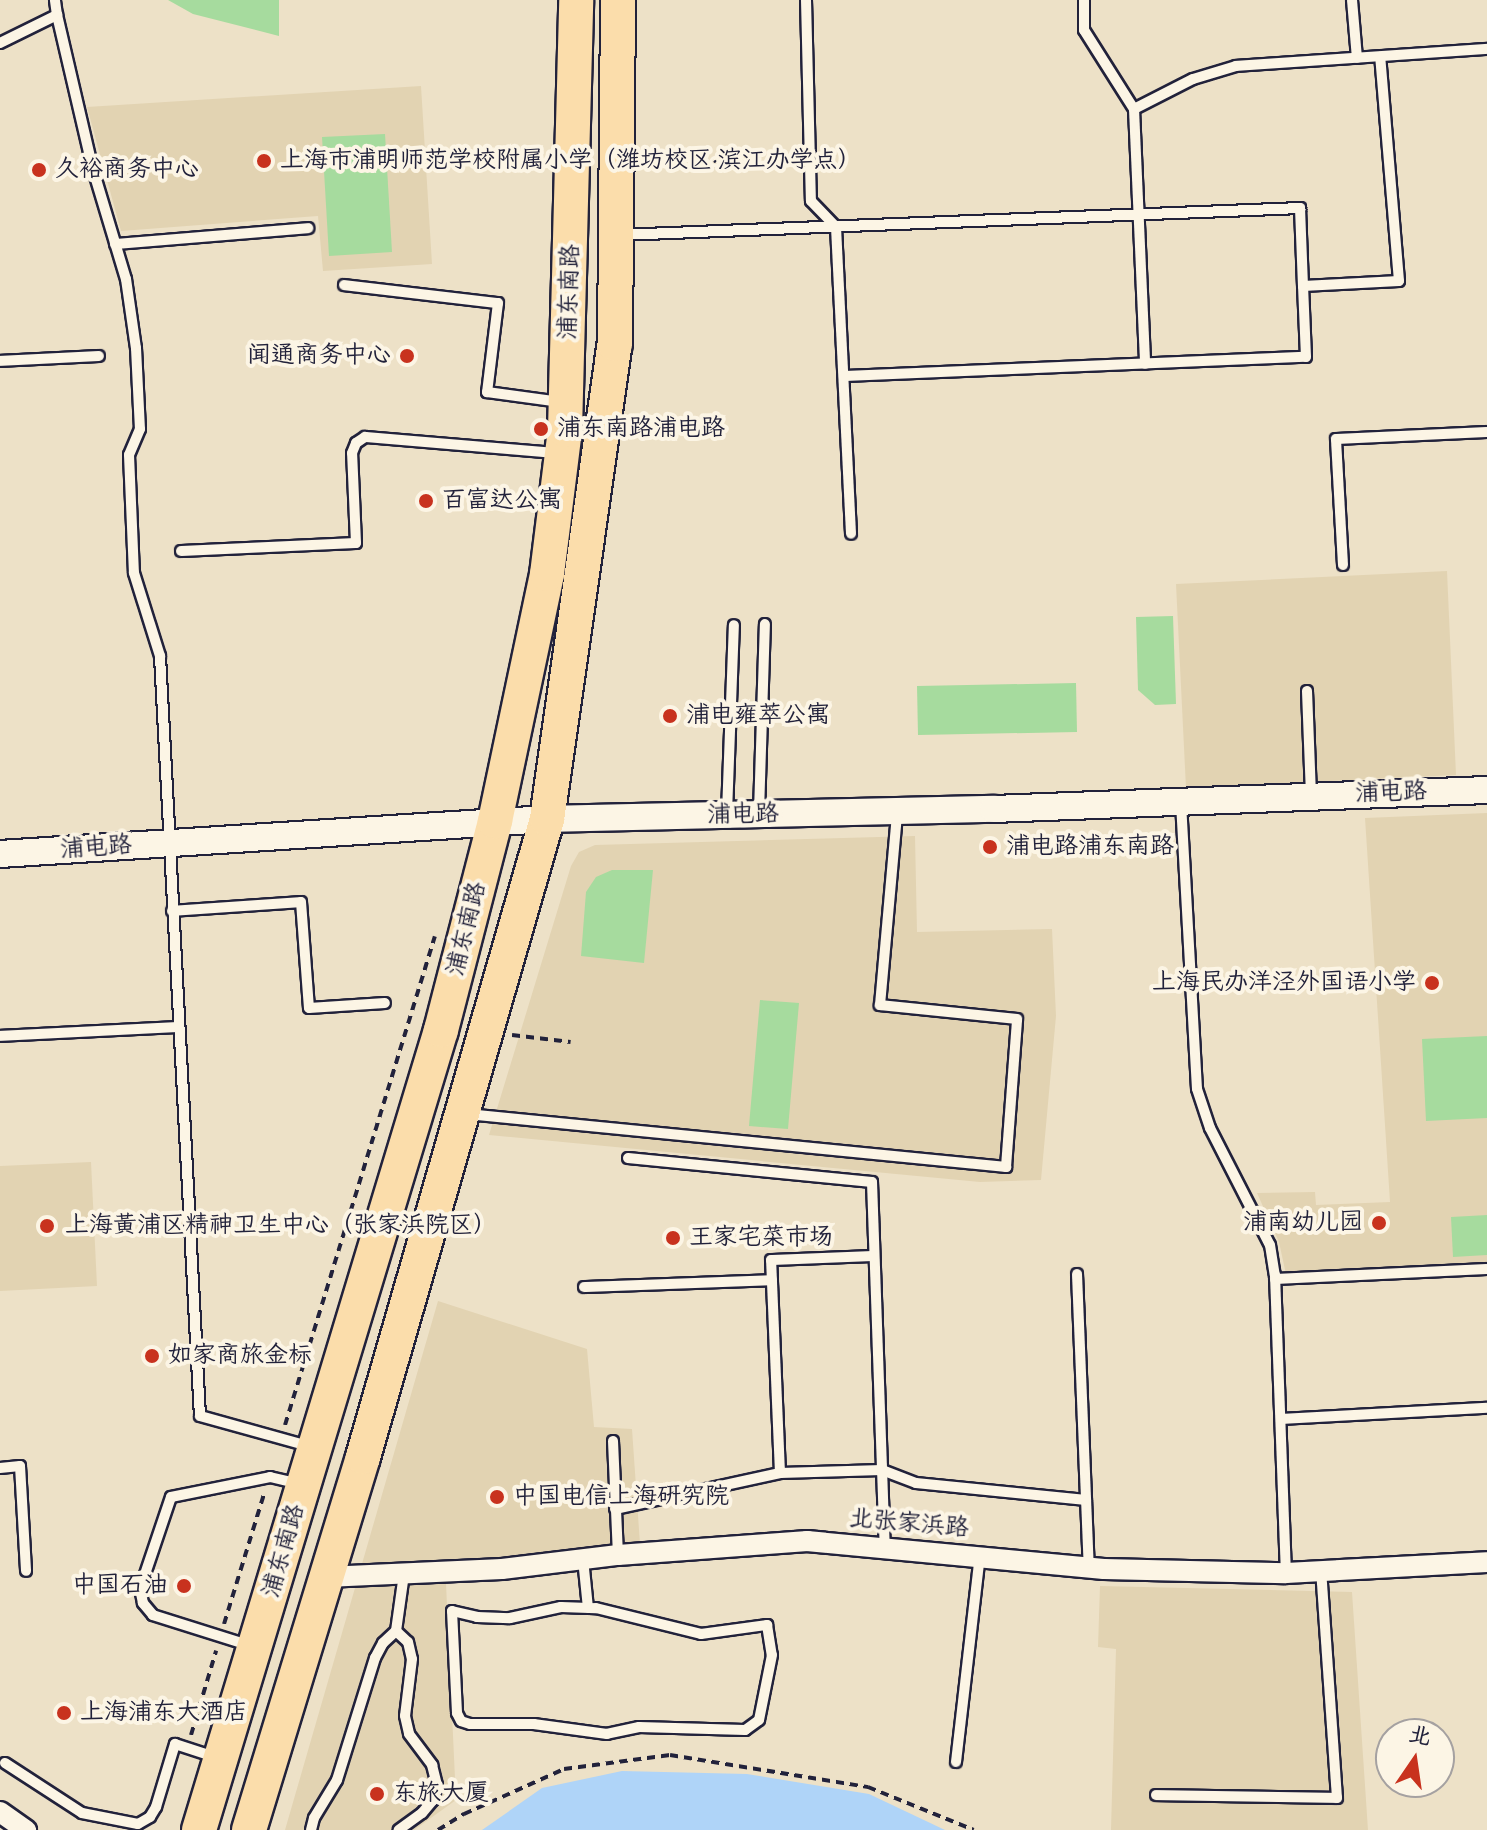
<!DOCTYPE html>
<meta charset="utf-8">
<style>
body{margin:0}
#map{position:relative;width:1487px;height:1830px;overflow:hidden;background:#ede1c7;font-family:Mynerve,"LXGW WenKai TC",sans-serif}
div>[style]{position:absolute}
.built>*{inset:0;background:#e2d3b2}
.green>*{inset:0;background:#a6db9e}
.water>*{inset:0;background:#afd4f8}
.path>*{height:4px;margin-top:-2px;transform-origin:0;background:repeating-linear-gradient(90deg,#22223b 0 8px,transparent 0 14px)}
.roads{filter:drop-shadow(2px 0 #22223b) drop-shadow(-2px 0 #22223b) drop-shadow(0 2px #22223b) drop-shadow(0 -2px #22223b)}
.service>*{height:10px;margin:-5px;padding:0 5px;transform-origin:5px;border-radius:5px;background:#fcf5e5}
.minor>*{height:20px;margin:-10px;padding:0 10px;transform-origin:10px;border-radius:10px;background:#fcf5e5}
.tertiary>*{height:26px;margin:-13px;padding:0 13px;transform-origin:13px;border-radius:13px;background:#fcf5e5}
.primary>*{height:34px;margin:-17px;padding:0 17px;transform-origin:17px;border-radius:17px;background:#fbddab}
.dots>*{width:22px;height:22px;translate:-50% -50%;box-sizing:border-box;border:4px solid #fcf5e5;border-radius:50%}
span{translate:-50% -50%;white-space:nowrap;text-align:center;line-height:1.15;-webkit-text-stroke:8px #fcf5e5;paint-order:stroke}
.poi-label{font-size:24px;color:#22223b}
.left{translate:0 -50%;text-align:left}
.right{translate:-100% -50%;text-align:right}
.street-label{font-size:24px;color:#22223b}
.north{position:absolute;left:1375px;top:1718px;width:80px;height:80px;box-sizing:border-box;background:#fcf5e5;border:2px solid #a5a1a1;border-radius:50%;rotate:13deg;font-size:22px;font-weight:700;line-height:32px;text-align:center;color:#22223b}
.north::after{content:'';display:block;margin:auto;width:28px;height:36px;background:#c8321e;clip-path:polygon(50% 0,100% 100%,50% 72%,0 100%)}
</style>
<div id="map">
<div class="built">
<i style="clip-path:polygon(421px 86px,432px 264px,323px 271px,318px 216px,121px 231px,87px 107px)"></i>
<i style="clip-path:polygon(1447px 571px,1456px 775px,1186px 788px,1176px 584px)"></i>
<i style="clip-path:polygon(1487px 813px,1487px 1268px,1287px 1279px,1279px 1242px,1257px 1193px,1315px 1192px,1316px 1205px,1390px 1202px,1365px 818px)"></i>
<i style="clip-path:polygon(915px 836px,917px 932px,1052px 929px,1056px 1016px,1041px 1180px,980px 1182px,489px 1135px,571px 866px,579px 852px,595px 845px)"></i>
<i style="clip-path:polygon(91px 1162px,97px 1286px,0 1291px,0 1166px)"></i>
<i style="clip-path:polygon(438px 1301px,587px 1349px,594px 1427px,632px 1429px,640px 1544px,445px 1562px,456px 1800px,414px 1830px,285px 1830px)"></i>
<i style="clip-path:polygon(1100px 1586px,1352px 1592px,1368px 1830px,1111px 1830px,1116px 1649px,1098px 1647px)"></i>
</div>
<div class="green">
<i style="clip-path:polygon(168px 0,279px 0,279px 36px,193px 14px)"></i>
<i style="clip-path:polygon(385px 134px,392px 252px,329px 256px,322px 137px)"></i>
<i style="clip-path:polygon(1173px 616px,1176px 704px,1155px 705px,1138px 690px,1136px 617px)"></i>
<i style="clip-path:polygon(1076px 683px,1077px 732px,918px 735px,917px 686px)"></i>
<i style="clip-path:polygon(612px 870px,653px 870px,644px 963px,581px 956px,586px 892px,596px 877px)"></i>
<i style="clip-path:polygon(760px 1000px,799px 1003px,788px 1129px,749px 1126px)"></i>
<i style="clip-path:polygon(1487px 1036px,1487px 1118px,1426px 1121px,1422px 1039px)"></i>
<i style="clip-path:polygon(1487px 1215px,1487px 1255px,1453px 1257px,1451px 1217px)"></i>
</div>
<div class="water">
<i style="clip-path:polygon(622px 1771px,747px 1774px,869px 1794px,945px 1830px,482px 1830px,542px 1788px)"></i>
</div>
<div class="path">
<i style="left:512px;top:1035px;width:59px;rotate:6.8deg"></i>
<i style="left:285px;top:1425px;width:511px;rotate:-72.95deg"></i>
<i style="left:224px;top:1624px;width:139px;rotate:-72.9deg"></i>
<i style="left:191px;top:1735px;width:88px;rotate:-73.4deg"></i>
<i style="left:438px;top:1830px;width:31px;rotate:-32deg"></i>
<i style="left:464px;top:1814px;width:110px;rotate:-24.2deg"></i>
<i style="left:564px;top:1769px;width:107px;rotate:-7.5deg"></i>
<i style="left:670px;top:1755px;width:201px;rotate:9.2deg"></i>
<i style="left:868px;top:1787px;width:114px;rotate:22.1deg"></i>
</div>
<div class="roads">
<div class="service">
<i style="left:806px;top:0;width:201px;rotate:88.6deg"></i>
<i style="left:811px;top:201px;width:36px;rotate:46deg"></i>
<i style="left:836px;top:227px;width:307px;rotate:87.2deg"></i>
<i style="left:1084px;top:0;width:30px;rotate:90deg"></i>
<i style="left:1084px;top:30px;width:93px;rotate:57.7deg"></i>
<i style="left:1134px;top:109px;width:255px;rotate:87.5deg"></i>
<i style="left:1352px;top:0;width:58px;rotate:85.1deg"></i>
<i style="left:57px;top:15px;width:155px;rotate:76.9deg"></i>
<i style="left:92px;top:166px;width:118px;rotate:73.3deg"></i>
<i style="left:126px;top:279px;width:70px;rotate:81.8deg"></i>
<i style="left:136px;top:348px;width:81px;rotate:87.2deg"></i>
<i style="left:140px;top:429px;width:28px;rotate:113deg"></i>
<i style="left:129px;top:455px;width:118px;rotate:87.6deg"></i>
<i style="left:134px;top:573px;width:87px;rotate:72.6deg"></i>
<i style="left:160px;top:656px;width:761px;rotate:86.99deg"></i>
<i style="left:200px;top:1416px;width:112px;rotate:15.5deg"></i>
<i style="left:0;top:43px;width:64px;rotate:-26.2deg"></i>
<i style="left:57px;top:15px;width:15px;rotate:-98deg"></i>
<i style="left:1134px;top:109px;width:66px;rotate:-27deg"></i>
<i style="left:1193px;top:79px;width:45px;rotate:-16.8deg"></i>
<i style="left:1236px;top:66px;width:252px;rotate:-3.9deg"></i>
<i style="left:620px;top:235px;width:681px;rotate:-2.27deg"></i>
<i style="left:1300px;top:208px;width:78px;rotate:87.8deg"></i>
<i style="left:1303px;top:286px;width:96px;rotate:-3deg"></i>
<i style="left:1399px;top:281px;width:225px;rotate:-94.8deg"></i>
<i style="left:115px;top:244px;width:194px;rotate:-4.7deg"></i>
<i style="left:344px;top:285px;width:155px;rotate:6.7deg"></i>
<i style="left:498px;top:303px;width:90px;rotate:97deg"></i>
<i style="left:487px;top:392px;width:74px;rotate:7.8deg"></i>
<i style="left:0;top:361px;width:99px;rotate:-2.9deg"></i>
<i style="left:844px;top:376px;width:462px;rotate:-2.4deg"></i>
<i style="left:1306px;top:357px;width:71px;rotate:-92.4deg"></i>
<i style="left:181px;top:551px;width:175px;rotate:-2.6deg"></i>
<i style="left:356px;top:543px;width:90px;rotate:-92.5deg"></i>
<i style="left:352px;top:453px;width:11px;rotate:-68deg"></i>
<i style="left:356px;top:443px;width:11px;rotate:-34deg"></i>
<i style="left:365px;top:437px;width:192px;rotate:4.8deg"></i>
<i style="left:1343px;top:565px;width:126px;rotate:-93.2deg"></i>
<i style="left:1336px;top:439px;width:151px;rotate:-2.7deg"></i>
<i style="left:1307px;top:691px;width:103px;rotate:87.8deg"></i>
<i style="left:1181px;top:803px;width:286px;rotate:86.8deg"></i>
<i style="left:1197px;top:1089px;width:41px;rotate:71.6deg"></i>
<i style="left:1210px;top:1128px;width:131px;rotate:62.9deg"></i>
<i style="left:1270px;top:1245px;width:30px;rotate:81deg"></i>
<i style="left:1275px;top:1275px;width:298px;rotate:87.9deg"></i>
<i style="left:759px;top:812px;width:188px;rotate:-88.2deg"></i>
<i style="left:727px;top:813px;width:188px;rotate:-87.9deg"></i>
<i style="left:172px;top:911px;width:129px;rotate:-4deg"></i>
<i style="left:301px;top:902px;width:106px;rotate:85.7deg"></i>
<i style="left:309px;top:1008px;width:76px;rotate:-3.8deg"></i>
<i style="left:0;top:1036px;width:178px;rotate:-2.9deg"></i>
<i style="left:467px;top:1114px;width:542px;rotate:5.62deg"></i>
<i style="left:1006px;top:1167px;width:148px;rotate:-85.7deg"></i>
<i style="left:1017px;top:1019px;width:138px;rotate:-174.2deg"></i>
<i style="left:880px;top:1005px;width:192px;rotate:-84.9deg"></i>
<i style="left:628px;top:1158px;width:245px;rotate:5.6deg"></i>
<i style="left:872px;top:1182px;width:365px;rotate:88deg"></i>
<i style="left:1077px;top:1274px;width:293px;rotate:87.7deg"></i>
<i style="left:1275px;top:1279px;width:212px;rotate:-2.7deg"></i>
<i style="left:584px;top:1287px;width:188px;rotate:-2.1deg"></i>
<i style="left:1281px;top:1419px;width:206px;rotate:-3.1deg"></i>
<i style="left:613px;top:1441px;width:114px;rotate:87.5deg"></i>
<i style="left:0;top:1468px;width:20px;rotate:-6deg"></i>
<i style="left:20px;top:1466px;width:105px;rotate:86.7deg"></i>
<i style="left:780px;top:1473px;width:213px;rotate:-92.4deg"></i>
<i style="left:771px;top:1260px;width:103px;rotate:-2.2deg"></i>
<i style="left:615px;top:1509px;width:169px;rotate:-12.3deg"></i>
<i style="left:780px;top:1473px;width:102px;rotate:-1.7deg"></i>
<i style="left:882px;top:1470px;width:36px;rotate:21deg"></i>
<i style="left:916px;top:1483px;width:171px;rotate:5.7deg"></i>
<i style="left:583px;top:1559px;width:49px;rotate:84.2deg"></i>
<i style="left:561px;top:1607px;width:35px;rotate:2deg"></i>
<i style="left:596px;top:1608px;width:108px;rotate:13.9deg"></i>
<i style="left:701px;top:1634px;width:67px;rotate:-7.8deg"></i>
<i style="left:767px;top:1625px;width:30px;rotate:81deg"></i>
<i style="left:772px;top:1655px;width:66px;rotate:101.3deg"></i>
<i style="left:759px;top:1720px;width:17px;rotate:144deg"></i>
<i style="left:745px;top:1730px;width:106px;rotate:-178.4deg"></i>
<i style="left:639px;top:1727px;width:33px;rotate:168deg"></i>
<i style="left:607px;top:1734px;width:74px;rotate:-172.2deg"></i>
<i style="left:534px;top:1724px;width:64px;rotate:180deg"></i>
<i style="left:470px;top:1724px;width:9px;rotate:-162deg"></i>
<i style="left:461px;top:1721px;width:9px;rotate:-117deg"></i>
<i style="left:457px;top:1713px;width:102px;rotate:-92.8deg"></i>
<i style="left:452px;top:1611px;width:26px;rotate:13deg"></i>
<i style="left:477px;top:1617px;width:33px;rotate:2deg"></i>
<i style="left:510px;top:1618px;width:52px;rotate:-12.2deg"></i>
<i style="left:396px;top:1631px;width:16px;rotate:43deg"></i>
<i style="left:408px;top:1642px;width:17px;rotate:77deg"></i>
<i style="left:412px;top:1659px;width:57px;rotate:97deg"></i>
<i style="left:405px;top:1716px;width:18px;rotate:77deg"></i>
<i style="left:409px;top:1734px;width:39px;rotate:53deg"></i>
<i style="left:432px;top:1765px;width:21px;rotate:76deg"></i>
<i style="left:437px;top:1785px;width:16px;rotate:105deg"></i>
<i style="left:433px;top:1800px;width:17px;rotate:130deg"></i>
<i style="left:422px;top:1813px;width:29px;rotate:144deg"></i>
<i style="left:248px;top:1645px;width:100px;rotate:-162.5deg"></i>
<i style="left:153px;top:1615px;width:16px;rotate:-130deg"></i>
<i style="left:143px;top:1603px;width:14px;rotate:-102deg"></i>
<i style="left:140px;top:1589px;width:97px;rotate:-71.4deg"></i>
<i style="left:171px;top:1497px;width:101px;rotate:-11.4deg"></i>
<i style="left:270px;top:1477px;width:28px;rotate:13deg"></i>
<i style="left:956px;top:1762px;width:207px;rotate:-83.4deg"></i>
<i style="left:5px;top:1763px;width:92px;rotate:33deg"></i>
<i style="left:82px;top:1813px;width:57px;rotate:11.1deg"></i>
<i style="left:138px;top:1824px;width:14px;rotate:-30deg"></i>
<i style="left:150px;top:1817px;width:12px;rotate:-59deg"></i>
<i style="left:156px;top:1807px;width:66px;rotate:-73.2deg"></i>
<i style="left:175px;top:1744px;width:42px;rotate:18deg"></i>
<i style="left:1156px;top:1795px;width:181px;rotate:0.9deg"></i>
<i style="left:1337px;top:1798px;width:228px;rotate:-94deg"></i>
<i style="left:311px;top:1830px;width:12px;rotate:-76deg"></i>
<i style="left:314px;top:1818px;width:44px;rotate:-58.8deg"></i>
<i style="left:337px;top:1780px;width:128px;rotate:-72.7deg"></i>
<i style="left:375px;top:1658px;width:17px;rotate:-62deg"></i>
<i style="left:383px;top:1643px;width:18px;rotate:-43deg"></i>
<i style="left:396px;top:1631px;width:58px;rotate:-82deg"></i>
</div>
<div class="minor">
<i style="left:326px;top:1577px;width:176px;rotate:-2.6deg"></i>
<i style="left:502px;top:1569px;width:117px;rotate:-6.9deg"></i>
<i style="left:618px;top:1555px;width:190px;rotate:-4.2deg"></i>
<i style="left:807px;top:1541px;width:298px;rotate:5.4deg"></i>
<i style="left:1104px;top:1569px;width:182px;rotate:1.3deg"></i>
<i style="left:1286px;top:1573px;width:201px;rotate:-3.1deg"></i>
<i style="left:0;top:1812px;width:32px;rotate:35deg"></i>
</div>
<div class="tertiary">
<i style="left:0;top:854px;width:548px;rotate:-3.66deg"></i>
<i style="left:547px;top:819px;width:446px;rotate:-1.3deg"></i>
<i style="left:993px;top:809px;width:494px;rotate:-2.2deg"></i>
</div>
<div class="primary">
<i style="left:199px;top:1830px;width:836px;rotate:-73.17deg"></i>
<i style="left:441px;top:1030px;width:216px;rotate:-75.5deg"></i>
<i style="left:495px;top:821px;width:252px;rotate:-78.1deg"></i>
<i style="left:547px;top:574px;width:145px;rotate:-82.9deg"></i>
<i style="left:565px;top:430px;width:430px;rotate:-88.5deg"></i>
<i style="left:249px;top:1830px;width:390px;rotate:-73deg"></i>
<i style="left:363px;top:1457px;width:664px;rotate:-73.91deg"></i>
<i style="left:547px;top:819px;width:480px;rotate:-81.9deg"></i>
<i style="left:615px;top:344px;width:344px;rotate:-89.5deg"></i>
</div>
</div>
<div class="dots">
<i style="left:264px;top:161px;background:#c8321e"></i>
<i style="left:39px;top:170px;background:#c8321e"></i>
<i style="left:407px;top:356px;background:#c8321e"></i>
<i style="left:541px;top:429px;background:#c8321e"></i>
<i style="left:426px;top:501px;background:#c8321e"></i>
<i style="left:670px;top:716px;background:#c8321e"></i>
<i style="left:990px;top:847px;background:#c8321e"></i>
<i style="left:1432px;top:983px;background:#c8321e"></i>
<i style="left:1379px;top:1223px;background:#c8321e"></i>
<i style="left:47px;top:1226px;background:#c8321e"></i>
<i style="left:673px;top:1238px;background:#c8321e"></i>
<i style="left:152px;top:1356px;background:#c8321e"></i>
<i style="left:497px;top:1497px;background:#c8321e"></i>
<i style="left:184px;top:1586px;background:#c8321e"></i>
<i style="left:64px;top:1713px;background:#c8321e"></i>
<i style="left:377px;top:1794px;background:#c8321e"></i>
</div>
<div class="poi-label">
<span class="left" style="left:280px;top:161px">上海市浦明师范学校附属小学（潍坊校区·滨江办学点）</span>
<span class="left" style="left:55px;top:170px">久裕商务中心</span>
<span class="right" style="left:391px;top:356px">闻通商务中心</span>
<span class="left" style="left:557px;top:429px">浦东南路浦电路</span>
<span class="left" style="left:442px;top:501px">百富达公寓</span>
<span class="left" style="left:686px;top:716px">浦电雍萃公寓</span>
<span class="left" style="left:1006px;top:847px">浦电路浦东南路</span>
<span class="right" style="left:1416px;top:983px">上海民办洋泾外国语小学</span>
<span class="right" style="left:1363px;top:1223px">浦南幼儿园</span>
<span class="left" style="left:65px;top:1226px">上海黄浦区精神卫生中心（张家浜院区）</span>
<span class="left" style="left:689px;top:1238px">王家宅菜市场</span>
<span class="left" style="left:168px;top:1356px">如家商旅金标</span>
<span class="left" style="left:513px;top:1497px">中国电信上海研究院</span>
<span class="right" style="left:168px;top:1586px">中国石油</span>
<span class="left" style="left:80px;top:1713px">上海浦东大酒店</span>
<span class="left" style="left:393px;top:1794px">东旅大厦</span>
</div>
<div class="street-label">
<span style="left:570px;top:292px;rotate:-88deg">浦东南路</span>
<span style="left:1391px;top:793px;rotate:-2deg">浦电路</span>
<span style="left:743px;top:815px;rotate:-1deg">浦电路</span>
<span style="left:96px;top:848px;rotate:-4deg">浦电路</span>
<span style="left:467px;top:929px;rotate:-76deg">浦东南路</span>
<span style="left:909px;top:1524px;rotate:5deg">北张家浜路</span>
<span style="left:284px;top:1551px;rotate:-74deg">浦东南路</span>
</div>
<div class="north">北</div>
</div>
